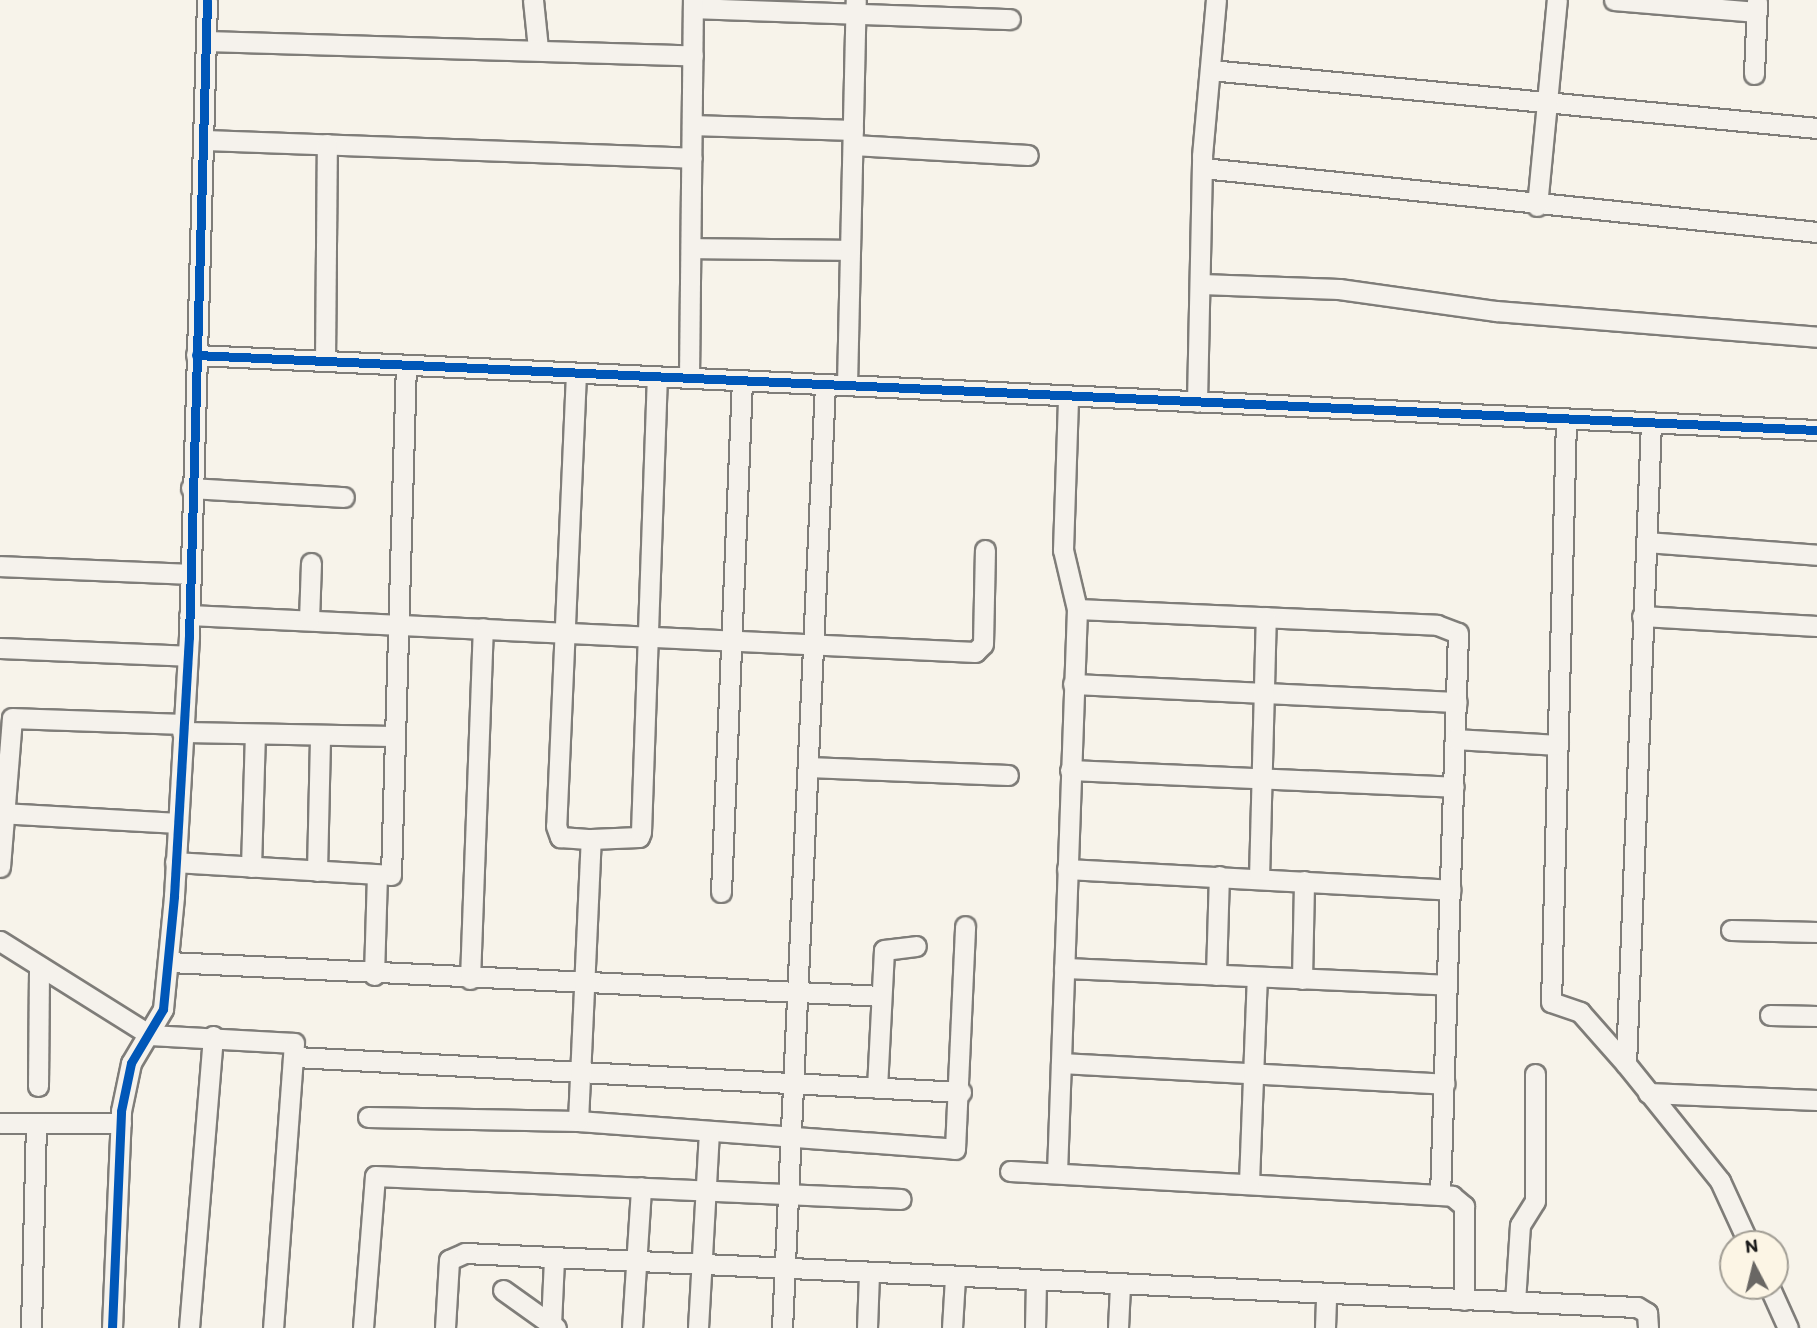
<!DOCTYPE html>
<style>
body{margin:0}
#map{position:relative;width:1817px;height:1328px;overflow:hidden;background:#f7f3ea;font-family:Itim,sans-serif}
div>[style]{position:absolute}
.roads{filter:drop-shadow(2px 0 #7f7d79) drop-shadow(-2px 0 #7f7d79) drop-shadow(0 2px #7f7d79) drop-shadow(0 -2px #7f7d79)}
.street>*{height:19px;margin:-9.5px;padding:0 9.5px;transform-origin:9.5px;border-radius:9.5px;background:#f5f2ec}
.cycleway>*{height:9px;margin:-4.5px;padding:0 4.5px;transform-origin:4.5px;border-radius:4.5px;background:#0057b8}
span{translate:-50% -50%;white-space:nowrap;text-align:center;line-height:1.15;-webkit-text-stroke:7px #fcf5e5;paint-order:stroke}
.north{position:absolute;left:1719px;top:1230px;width:70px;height:70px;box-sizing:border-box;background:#fcf5e5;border:2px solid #a29e95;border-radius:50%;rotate:353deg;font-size:19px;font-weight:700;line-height:28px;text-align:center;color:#1c1c1c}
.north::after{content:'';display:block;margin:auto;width:24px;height:32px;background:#696764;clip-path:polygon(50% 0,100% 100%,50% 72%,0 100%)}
</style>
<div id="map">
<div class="roads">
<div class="street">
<i style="left:533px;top:0;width:48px;rotate:84.1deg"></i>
<i style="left:1614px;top:0;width:143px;rotate:4.8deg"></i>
<i style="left:693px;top:8px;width:317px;rotate:2deg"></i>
<i style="left:207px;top:41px;width:486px;rotate:1.7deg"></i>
<i style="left:1210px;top:70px;width:610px;rotate:5.46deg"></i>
<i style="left:1754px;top:74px;width:73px;rotate:-87.6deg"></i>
<i style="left:692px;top:125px;width:161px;rotate:1.8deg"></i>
<i style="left:205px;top:140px;width:487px;rotate:2.1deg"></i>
<i style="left:853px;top:145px;width:175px;rotate:3.3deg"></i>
<i style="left:1203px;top:168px;width:617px;rotate:5.95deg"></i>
<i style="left:1537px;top:206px;width:207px;rotate:-84.5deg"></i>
<i style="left:691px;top:248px;width:159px;rotate:0.7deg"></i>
<i style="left:1201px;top:284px;width:138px;rotate:2.1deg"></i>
<i style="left:1339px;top:289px;width:159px;rotate:8deg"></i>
<i style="left:1496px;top:311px;width:322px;rotate:4.6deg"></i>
<i style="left:196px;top:355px;width:1623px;rotate:2.65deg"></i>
<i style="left:325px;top:361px;width:217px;rotate:-89.5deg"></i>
<i style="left:576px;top:373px;width:453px;rotate:92.5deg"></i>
<i style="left:556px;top:826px;width:12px;rotate:70deg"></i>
<i style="left:560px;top:837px;width:31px;rotate:4deg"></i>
<i style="left:591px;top:839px;width:48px;rotate:-2.4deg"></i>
<i style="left:639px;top:837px;width:5px;rotate:-68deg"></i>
<i style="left:641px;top:832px;width:456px;rotate:-88deg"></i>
<i style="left:689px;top:378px;width:378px;rotate:-89.4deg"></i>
<i style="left:847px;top:385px;width:385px;rotate:-88.7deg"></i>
<i style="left:1197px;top:402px;width:246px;rotate:-88.8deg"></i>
<i style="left:1202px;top:156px;width:157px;rotate:-84.9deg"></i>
<i style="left:1566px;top:419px;width:583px;rotate:91.47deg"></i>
<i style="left:1551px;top:1002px;width:31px;rotate:19deg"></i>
<i style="left:1580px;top:1012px;width:69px;rotate:48.5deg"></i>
<i style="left:1626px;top:1064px;width:150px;rotate:51.2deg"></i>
<i style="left:1720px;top:1181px;width:69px;rotate:65.3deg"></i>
<i style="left:191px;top:488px;width:153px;rotate:3.4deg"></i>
<i style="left:1646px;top:542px;width:171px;rotate:4.3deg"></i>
<i style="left:0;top:566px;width:189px;rotate:2.4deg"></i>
<i style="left:1077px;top:609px;width:360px;rotate:2.5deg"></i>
<i style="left:1437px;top:625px;width:22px;rotate:21deg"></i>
<i style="left:1458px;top:633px;width:562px;rotate:91.83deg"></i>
<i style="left:189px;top:615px;width:787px;rotate:2.7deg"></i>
<i style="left:975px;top:652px;width:11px;rotate:-45deg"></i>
<i style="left:983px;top:644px;width:94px;rotate:-88.8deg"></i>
<i style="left:1642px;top:616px;width:175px;rotate:3.3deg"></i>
<i style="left:309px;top:620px;width:57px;rotate:-88deg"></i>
<i style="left:0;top:648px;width:187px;rotate:2.4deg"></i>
<i style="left:1073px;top:684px;width:384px;rotate:2.7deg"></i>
<i style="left:182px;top:732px;width:213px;rotate:1.1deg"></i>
<i style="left:1455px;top:739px;width:103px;rotate:3.3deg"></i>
<i style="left:808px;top:767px;width:200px;rotate:2.3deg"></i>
<i style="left:1070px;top:770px;width:384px;rotate:2.5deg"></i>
<i style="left:0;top:813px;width:178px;rotate:3.2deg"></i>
<i style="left:175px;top:862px;width:216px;rotate:3.4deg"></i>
<i style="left:391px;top:875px;width:510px;rotate:-88.32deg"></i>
<i style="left:0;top:867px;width:149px;rotate:-85.4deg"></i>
<i style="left:12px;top:718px;width:170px;rotate:2deg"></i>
<i style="left:251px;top:867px;width:133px;rotate:-88.3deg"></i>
<i style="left:1067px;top:869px;width:384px;rotate:3.1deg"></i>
<i style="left:317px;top:871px;width:135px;rotate:-88.7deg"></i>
<i style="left:1259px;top:878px;width:261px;rotate:-88.5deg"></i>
<i style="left:721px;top:892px;width:512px;rotate:-87.65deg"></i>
<i style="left:1731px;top:930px;width:86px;rotate:1.3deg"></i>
<i style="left:0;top:941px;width:177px;rotate:32.1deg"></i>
<i style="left:150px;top:1035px;width:144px;rotate:3.2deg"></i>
<i style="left:294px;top:1043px;width:286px;rotate:94.2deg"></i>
<i style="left:169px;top:962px;width:713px;rotate:2.73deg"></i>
<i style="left:1064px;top:968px;width:383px;rotate:2.5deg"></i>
<i style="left:374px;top:975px;width:100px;rotate:-88.3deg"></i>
<i style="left:1216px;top:975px;width:99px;rotate:-88.3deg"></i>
<i style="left:470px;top:979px;width:351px;rotate:-87.9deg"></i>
<i style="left:1302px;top:979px;width:98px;rotate:-88.8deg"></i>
<i style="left:1770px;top:1015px;width:47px;rotate:1.2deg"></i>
<i style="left:295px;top:1057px;width:667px;rotate:3.01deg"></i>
<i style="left:1061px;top:1063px;width:384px;rotate:3.1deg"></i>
<i style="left:1626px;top:1064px;width:641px;rotate:-87.77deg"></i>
<i style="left:38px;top:1086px;width:120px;rotate:-89.5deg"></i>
<i style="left:877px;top:1088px;width:138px;rotate:-87.1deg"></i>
<i style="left:884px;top:950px;width:32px;rotate:-7deg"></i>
<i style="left:1648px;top:1093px;width:169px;rotate:2.4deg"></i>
<i style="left:368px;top:1117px;width:210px;rotate:1.1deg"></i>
<i style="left:578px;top:1121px;width:378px;rotate:4.2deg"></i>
<i style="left:955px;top:1149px;width:223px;rotate:-87.4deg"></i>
<i style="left:578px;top:1121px;width:282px;rotate:-87.4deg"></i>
<i style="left:0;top:1123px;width:121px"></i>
<i style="left:1010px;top:1171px;width:443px;rotate:3.2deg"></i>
<i style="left:1452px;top:1196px;width:16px;rotate:40deg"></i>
<i style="left:1464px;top:1206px;width:94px;rotate:90deg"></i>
<i style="left:1057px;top:1173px;width:564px;rotate:-87.97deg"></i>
<i style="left:1077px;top:609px;width:61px;rotate:-103.3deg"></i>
<i style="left:1063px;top:550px;width:154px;rotate:-88.1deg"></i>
<i style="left:1249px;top:1182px;width:205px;rotate:-87.8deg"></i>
<i style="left:1769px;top:1286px;width:46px;rotate:65.7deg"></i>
<i style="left:503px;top:1290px;width:65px;rotate:35.6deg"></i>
<i style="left:1515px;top:1302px;width:77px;rotate:-86.3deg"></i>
<i style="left:1520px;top:1225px;width:28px;rotate:-58deg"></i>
<i style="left:1535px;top:1201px;width:127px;rotate:-90deg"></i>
<i style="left:551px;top:1325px;width:67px;rotate:-87.4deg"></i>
<i style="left:31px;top:1328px;width:205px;rotate:-88.6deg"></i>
<i style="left:112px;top:1328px;width:217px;rotate:-87.6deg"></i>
<i style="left:121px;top:1111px;width:49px;rotate:-78.2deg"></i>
<i style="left:131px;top:1063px;width:63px;rotate:-59.3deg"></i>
<i style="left:163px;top:1009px;width:114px;rotate:-84.4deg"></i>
<i style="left:174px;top:896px;width:259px;rotate:-86.7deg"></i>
<i style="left:189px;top:637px;width:637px;rotate:-88.38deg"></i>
<i style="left:189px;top:1328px;width:293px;rotate:-85.3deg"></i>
<i style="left:363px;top:1328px;width:152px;rotate:-85.5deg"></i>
<i style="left:375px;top:1176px;width:526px;rotate:2.51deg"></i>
<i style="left:445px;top:1328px;width:68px;rotate:-86.6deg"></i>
<i style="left:449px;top:1260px;width:17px;rotate:-24deg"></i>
<i style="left:465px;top:1253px;width:1173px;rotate:2.64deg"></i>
<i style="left:1637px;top:1307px;width:12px;rotate:31deg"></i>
<i style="left:1647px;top:1313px;width:15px;rotate:86deg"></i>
<i style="left:632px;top:1328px;width:141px;rotate:-86.3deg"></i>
<i style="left:698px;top:1328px;width:196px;rotate:-86.8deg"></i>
<i style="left:782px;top:1328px;width:945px;rotate:-87.39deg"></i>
<i style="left:867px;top:1328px;width:54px;rotate:-87.9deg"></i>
<i style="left:952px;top:1328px;width:51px;rotate:-86.6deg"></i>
<i style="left:1035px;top:1328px;width:47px;rotate:-88.8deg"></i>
<i style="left:1118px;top:1328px;width:43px;rotate:-87.3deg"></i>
<i style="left:1325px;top:1328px;width:33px;rotate:-88deg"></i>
</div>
</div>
<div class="cycleway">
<i style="left:196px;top:355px;width:1623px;rotate:2.65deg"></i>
<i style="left:112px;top:1328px;width:217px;rotate:-87.6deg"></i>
<i style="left:121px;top:1111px;width:49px;rotate:-78.2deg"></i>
<i style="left:131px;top:1063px;width:63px;rotate:-59.3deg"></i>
<i style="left:163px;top:1009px;width:114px;rotate:-84.4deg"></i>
<i style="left:174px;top:896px;width:259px;rotate:-86.7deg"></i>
<i style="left:189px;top:637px;width:637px;rotate:-88.38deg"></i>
</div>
<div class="north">N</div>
</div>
